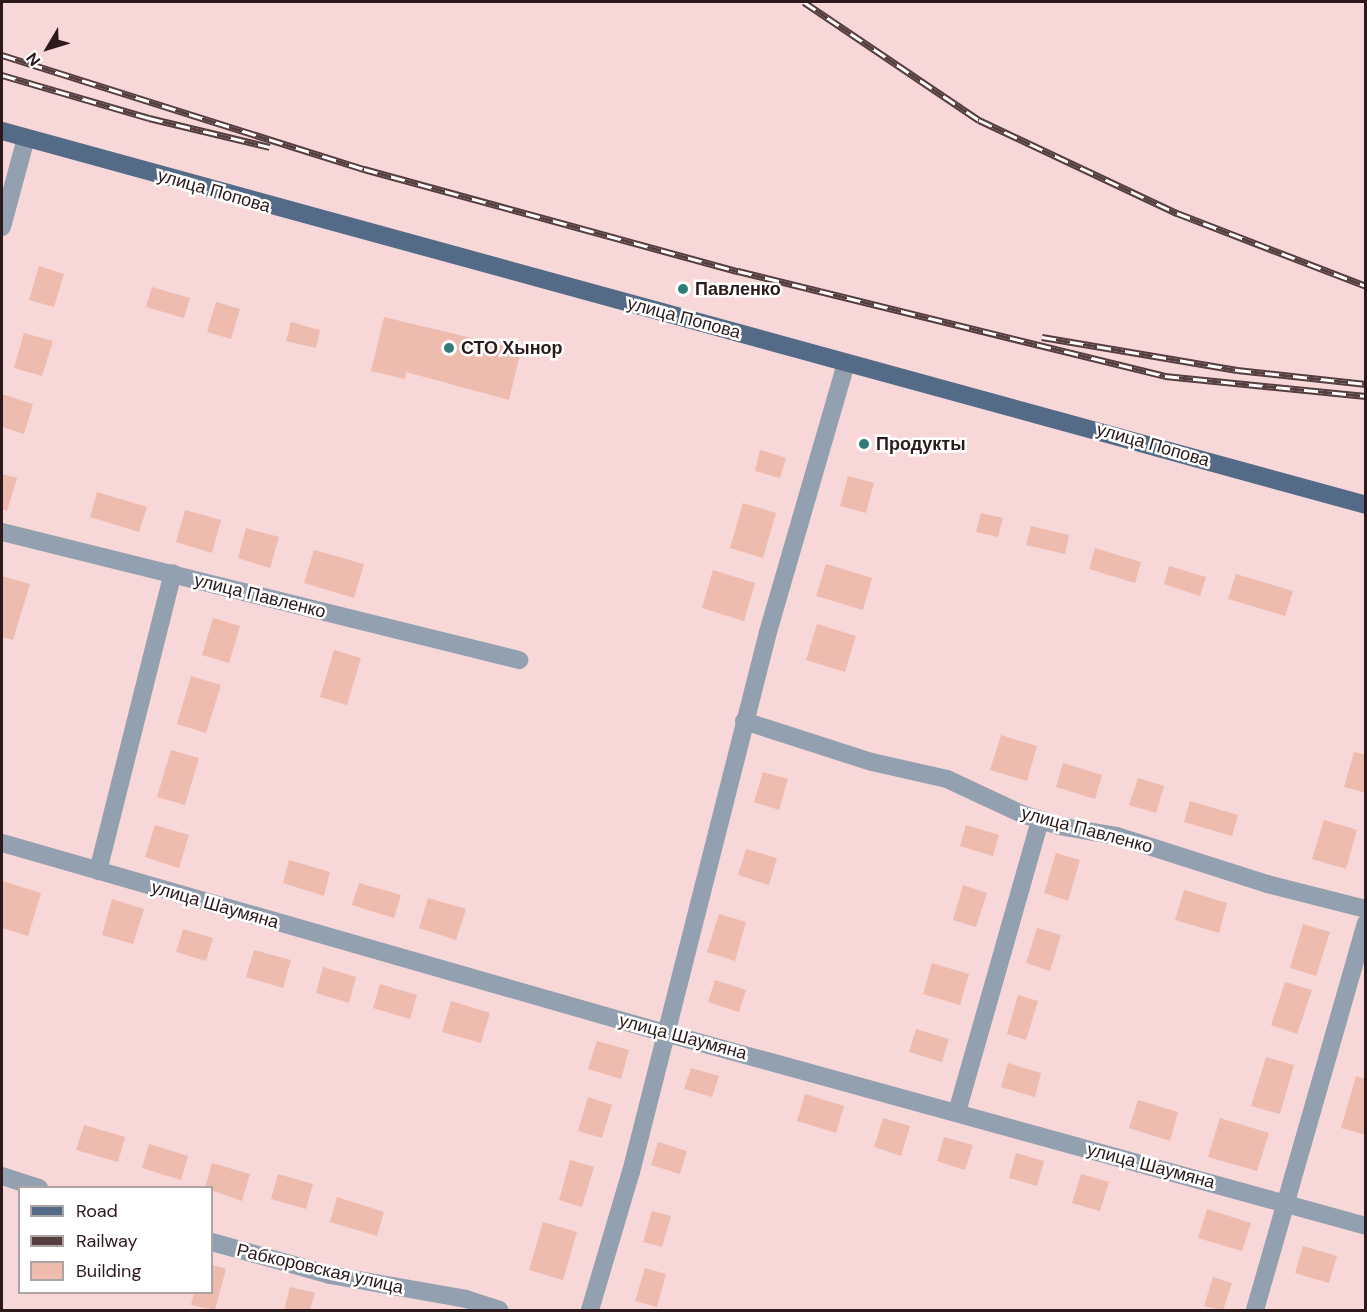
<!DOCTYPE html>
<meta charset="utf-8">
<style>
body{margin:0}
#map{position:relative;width:1367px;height:1312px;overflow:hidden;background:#f8d7d9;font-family:"DM Sans",sans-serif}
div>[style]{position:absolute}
.building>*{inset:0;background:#eebbaf}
.minor>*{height:18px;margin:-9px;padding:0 9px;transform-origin:9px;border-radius:9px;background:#93a0b0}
.major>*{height:18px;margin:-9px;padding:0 9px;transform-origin:9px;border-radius:9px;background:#536b86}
.rail>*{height:7px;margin-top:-3.5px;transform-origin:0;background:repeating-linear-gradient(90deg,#fff 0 14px,#543e40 0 28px);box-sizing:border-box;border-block:2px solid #543e40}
.dots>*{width:16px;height:16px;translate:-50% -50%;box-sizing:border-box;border:3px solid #fff;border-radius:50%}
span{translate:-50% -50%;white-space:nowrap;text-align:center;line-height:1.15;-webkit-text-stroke:5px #fff;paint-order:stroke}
.street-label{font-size:18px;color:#2c191b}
.poi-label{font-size:18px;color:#2c191b;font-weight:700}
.left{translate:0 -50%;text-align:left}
.frame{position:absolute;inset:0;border:3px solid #2c191b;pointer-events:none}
.legend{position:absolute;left:18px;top:1186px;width:195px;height:108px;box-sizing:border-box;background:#fff;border:2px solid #aba3a4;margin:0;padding:8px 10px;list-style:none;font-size:18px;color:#2c191b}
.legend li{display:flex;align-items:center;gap:12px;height:30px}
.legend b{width:30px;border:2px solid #aba3a4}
.north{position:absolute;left:18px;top:18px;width:60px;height:60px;-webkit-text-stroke:4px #fff;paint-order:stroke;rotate:232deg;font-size:16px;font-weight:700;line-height:24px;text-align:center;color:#2c191b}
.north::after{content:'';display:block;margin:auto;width:21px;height:27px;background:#2c191b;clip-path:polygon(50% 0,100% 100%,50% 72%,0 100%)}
</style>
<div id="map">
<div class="building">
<i style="clip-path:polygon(39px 266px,64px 274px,54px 307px,29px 300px)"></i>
<i style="clip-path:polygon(152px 287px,190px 298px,184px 318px,146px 307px)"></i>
<i style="clip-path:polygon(216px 302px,240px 309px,231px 339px,207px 332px)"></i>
<i style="clip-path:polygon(384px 317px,521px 350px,509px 400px,406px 372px,405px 379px,371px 371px)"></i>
<i style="clip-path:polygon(291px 322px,320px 330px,316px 348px,286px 341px)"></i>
<i style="clip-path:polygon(24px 333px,53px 341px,42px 376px,14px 368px)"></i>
<i style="clip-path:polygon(2px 394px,33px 404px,24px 434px,2px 427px)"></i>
<i style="clip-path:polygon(760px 450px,786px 458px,780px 478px,755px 471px)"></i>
<i style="clip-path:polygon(2px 474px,17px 478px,7px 511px,2px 509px)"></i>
<i style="clip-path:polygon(848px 476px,874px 483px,866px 513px,840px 506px)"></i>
<i style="clip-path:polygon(97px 492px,147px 507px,139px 532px,90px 517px)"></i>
<i style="clip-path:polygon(743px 503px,776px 513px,763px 558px,730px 548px)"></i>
<i style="clip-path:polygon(185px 510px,221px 520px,212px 553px,176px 542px)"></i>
<i style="clip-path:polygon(981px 513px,1003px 518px,998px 537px,976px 532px)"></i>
<i style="clip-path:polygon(1031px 526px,1069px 535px,1065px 554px,1026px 545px)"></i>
<i style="clip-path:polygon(246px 528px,279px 537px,270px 568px,238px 558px)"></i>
<i style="clip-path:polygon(1095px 548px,1141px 562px,1135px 583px,1089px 569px)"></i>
<i style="clip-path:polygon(314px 550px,364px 564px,354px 598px,304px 583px)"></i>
<i style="clip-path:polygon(826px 564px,872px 578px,863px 610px,816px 596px)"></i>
<i style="clip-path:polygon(1169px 566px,1206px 577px,1200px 596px,1164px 584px)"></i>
<i style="clip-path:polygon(713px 570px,755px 583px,744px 621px,702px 608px)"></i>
<i style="clip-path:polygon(1236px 574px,1293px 591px,1285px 616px,1228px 599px)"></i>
<i style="clip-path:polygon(2px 576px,30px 584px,13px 640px,2px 637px)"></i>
<i style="clip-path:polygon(213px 618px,240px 626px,229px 663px,202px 655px)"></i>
<i style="clip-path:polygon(817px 624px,856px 636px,845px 672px,806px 660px)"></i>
<i style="clip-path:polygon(334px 650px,361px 658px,347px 705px,320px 697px)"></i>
<i style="clip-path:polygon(191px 676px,221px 685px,206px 733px,177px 724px)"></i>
<i style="clip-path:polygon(1001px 735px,1037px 746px,1027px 781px,990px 770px)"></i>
<i style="clip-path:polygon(171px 750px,199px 758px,185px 805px,157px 797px)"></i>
<i style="clip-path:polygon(1354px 752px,1366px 755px,1366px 793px,1344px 787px)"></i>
<i style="clip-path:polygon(1063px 763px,1102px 775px,1095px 799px,1056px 787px)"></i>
<i style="clip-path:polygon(763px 772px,788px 779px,779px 810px,754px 802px)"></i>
<i style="clip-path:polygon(1138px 778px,1164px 786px,1156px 813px,1129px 805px)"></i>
<i style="clip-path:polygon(1190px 801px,1238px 815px,1232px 836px,1184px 822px)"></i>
<i style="clip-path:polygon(1324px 820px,1357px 830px,1346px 869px,1312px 859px)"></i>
<i style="clip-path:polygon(155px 825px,189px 835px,179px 868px,145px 857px)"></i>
<i style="clip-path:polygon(966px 825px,999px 835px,993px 856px,960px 846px)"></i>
<i style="clip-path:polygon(746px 849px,777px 858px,769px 885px,738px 875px)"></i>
<i style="clip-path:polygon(1056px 853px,1080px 860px,1068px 901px,1044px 893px)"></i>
<i style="clip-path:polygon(289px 860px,330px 872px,324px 896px,283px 883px)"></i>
<i style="clip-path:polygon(2px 881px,41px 893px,28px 936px,2px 928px)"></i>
<i style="clip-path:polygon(359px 883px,401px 895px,394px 918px,352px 905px)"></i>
<i style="clip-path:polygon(963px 885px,987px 893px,976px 927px,953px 920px)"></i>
<i style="clip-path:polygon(1184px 890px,1227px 903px,1219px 933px,1175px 920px)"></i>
<i style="clip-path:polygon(428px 898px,466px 909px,456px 940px,419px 928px)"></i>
<i style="clip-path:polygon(112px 899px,144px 909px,133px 944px,102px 935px)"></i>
<i style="clip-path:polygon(719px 914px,746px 922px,735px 961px,707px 952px)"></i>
<i style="clip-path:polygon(1303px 924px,1330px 932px,1316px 976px,1290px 968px)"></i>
<i style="clip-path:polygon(1037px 928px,1061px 935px,1050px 971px,1026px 963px)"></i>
<i style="clip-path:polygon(183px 929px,213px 938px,206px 961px,176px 952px)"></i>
<i style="clip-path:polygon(254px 950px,291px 960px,283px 988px,246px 977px)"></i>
<i style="clip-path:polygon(932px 963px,969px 974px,960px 1005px,923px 994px)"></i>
<i style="clip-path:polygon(323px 967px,356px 977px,349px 1003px,316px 993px)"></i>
<i style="clip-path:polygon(715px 980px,746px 990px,739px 1012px,708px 1002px)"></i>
<i style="clip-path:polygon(1285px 982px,1312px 990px,1297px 1034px,1271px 1025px)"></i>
<i style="clip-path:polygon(380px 984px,417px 995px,410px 1019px,373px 1008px)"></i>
<i style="clip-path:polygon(1018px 995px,1038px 1001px,1026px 1040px,1007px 1034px)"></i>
<i style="clip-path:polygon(451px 1001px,490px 1013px,481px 1043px,442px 1032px)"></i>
<i style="clip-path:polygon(916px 1029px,949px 1039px,942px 1062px,909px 1052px)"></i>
<i style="clip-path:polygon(597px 1041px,629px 1050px,621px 1079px,588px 1069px)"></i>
<i style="clip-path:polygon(1266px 1057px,1294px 1065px,1280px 1114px,1251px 1106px)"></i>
<i style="clip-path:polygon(1008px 1063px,1041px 1073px,1035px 1097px,1001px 1087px)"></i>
<i style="clip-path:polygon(691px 1068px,719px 1076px,712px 1097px,684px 1089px)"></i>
<i style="clip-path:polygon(1356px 1076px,1366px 1079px,1366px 1135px,1341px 1128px)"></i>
<i style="clip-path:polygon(805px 1094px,844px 1106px,836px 1133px,797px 1121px)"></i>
<i style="clip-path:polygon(588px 1097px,612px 1105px,602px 1138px,578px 1131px)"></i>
<i style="clip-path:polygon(1138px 1100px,1178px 1112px,1170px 1141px,1129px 1128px)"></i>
<i style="clip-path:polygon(883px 1118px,910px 1126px,901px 1156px,874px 1147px)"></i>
<i style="clip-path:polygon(1220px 1118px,1269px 1133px,1257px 1171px,1208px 1157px)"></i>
<i style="clip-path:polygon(84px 1125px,125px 1137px,118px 1162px,76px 1150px)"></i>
<i style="clip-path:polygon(944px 1137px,973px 1145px,965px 1170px,937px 1161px)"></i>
<i style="clip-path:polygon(658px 1142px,687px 1151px,680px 1174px,651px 1165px)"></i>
<i style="clip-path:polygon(149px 1144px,188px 1156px,181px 1180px,142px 1168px)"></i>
<i style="clip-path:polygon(1016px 1153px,1044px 1161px,1037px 1186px,1009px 1178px)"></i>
<i style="clip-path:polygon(570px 1160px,594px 1167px,582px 1207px,559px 1200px)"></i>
<i style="clip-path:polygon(212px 1163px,250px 1174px,242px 1201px,205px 1188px)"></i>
<i style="clip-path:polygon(278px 1174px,313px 1184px,306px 1209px,271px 1199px)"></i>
<i style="clip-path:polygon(1081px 1174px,1109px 1182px,1100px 1211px,1072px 1203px)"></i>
<i style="clip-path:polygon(337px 1197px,384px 1212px,377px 1236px,330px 1222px)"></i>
<i style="clip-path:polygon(1207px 1209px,1251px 1223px,1242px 1251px,1198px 1238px)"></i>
<i style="clip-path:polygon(652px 1211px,671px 1216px,662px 1247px,643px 1242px)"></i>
<i style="clip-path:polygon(543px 1222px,577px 1232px,563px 1280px,529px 1270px)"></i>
<i style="clip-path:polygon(1303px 1246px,1337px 1256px,1329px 1283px,1295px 1273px)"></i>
<i style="clip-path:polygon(212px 1265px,226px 1269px,215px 1310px,191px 1305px,194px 1292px,212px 1292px)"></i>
<i style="clip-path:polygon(645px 1268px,666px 1274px,657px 1307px,635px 1301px)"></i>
<i style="clip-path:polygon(1213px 1277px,1232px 1283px,1223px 1310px,1204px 1306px)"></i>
<i style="clip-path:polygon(290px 1287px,315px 1293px,310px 1310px,284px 1310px)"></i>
</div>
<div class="minor">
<i style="left:2px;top:227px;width:92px;rotate:-74.9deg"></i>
<i style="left:2px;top:532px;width:533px;rotate:13.91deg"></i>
<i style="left:744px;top:721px;width:134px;rotate:17.8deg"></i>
<i style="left:872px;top:762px;width:77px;rotate:12.8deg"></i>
<i style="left:947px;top:779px;width:83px;rotate:25deg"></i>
<i style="left:1022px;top:814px;width:39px;rotate:18deg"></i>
<i style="left:1059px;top:826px;width:59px;rotate:9.8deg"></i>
<i style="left:1117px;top:836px;width:157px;rotate:17.7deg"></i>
<i style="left:1267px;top:884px;width:102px;rotate:14.2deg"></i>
<i style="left:2px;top:843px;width:690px;rotate:15.99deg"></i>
<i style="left:665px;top:1033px;width:727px;rotate:15.39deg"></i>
<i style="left:98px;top:871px;width:307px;rotate:-75.9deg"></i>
<i style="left:957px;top:1112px;width:304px;rotate:-74.1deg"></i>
<i style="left:2px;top:1176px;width:39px;rotate:18deg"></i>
<i style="left:212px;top:1242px;width:123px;rotate:15.6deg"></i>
<i style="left:330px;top:1275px;width:138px;rotate:10deg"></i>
<i style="left:466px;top:1299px;width:35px;rotate:18deg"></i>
<i style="left:590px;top:1310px;width:144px;rotate:-73.5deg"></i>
<i style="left:631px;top:1172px;width:557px;rotate:-75.76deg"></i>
<i style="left:768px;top:632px;width:280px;rotate:-73.8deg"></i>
<i style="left:1255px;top:1310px;width:402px;rotate:-74deg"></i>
</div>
<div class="major">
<i style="left:2px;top:131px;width:1414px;rotate:15.33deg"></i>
</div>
<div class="rail">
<i style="left:804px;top:2px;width:211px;rotate:34deg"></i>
<i style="left:979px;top:120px;width:219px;rotate:25.2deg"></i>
<i style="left:1177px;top:213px;width:203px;rotate:21.1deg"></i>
<i style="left:2px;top:55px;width:380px;rotate:17.5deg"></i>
<i style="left:364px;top:169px;width:388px;rotate:15.3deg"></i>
<i style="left:738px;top:271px;width:440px;rotate:13.8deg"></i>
<i style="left:1165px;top:376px;width:202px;rotate:5.7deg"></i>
<i style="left:2px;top:75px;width:153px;rotate:16.3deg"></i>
<i style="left:149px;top:118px;width:124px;rotate:13.5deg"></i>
<i style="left:1042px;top:337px;width:198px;rotate:9.6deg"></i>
<i style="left:1237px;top:370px;width:130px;rotate:6.2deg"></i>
</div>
<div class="dots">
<i style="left:683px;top:289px;background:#327b79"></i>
<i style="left:449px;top:348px;background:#327b79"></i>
<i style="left:864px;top:444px;background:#327b79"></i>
</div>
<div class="street-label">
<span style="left:214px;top:191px;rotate:16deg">улица Попова</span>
<span style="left:684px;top:318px;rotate:15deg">улица Попова</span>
<span style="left:1153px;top:445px;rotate:16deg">улица Попова</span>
<span style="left:260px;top:596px;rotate:14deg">улица Павленко</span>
<span style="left:1087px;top:830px;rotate:15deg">улица Павленко</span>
<span style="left:215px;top:905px;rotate:16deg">улица Шаумяна</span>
<span style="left:683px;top:1037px;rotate:15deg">улица Шаумяна</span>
<span style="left:1151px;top:1166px;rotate:15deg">улица Шаумяна</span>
<span style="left:320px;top:1269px;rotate:13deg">Рабкоровская улица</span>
</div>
<div class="poi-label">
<span class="left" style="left:695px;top:289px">Павленко</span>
<span class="left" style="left:461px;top:348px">СТО Хынор</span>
<span class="left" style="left:876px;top:444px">Продукты</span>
</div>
<div class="frame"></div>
<ul class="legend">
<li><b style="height:8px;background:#536b86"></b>Road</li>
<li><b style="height:8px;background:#543e40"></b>Railway</li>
<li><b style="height:16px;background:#eebbaf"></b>Building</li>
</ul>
<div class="north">N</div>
</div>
